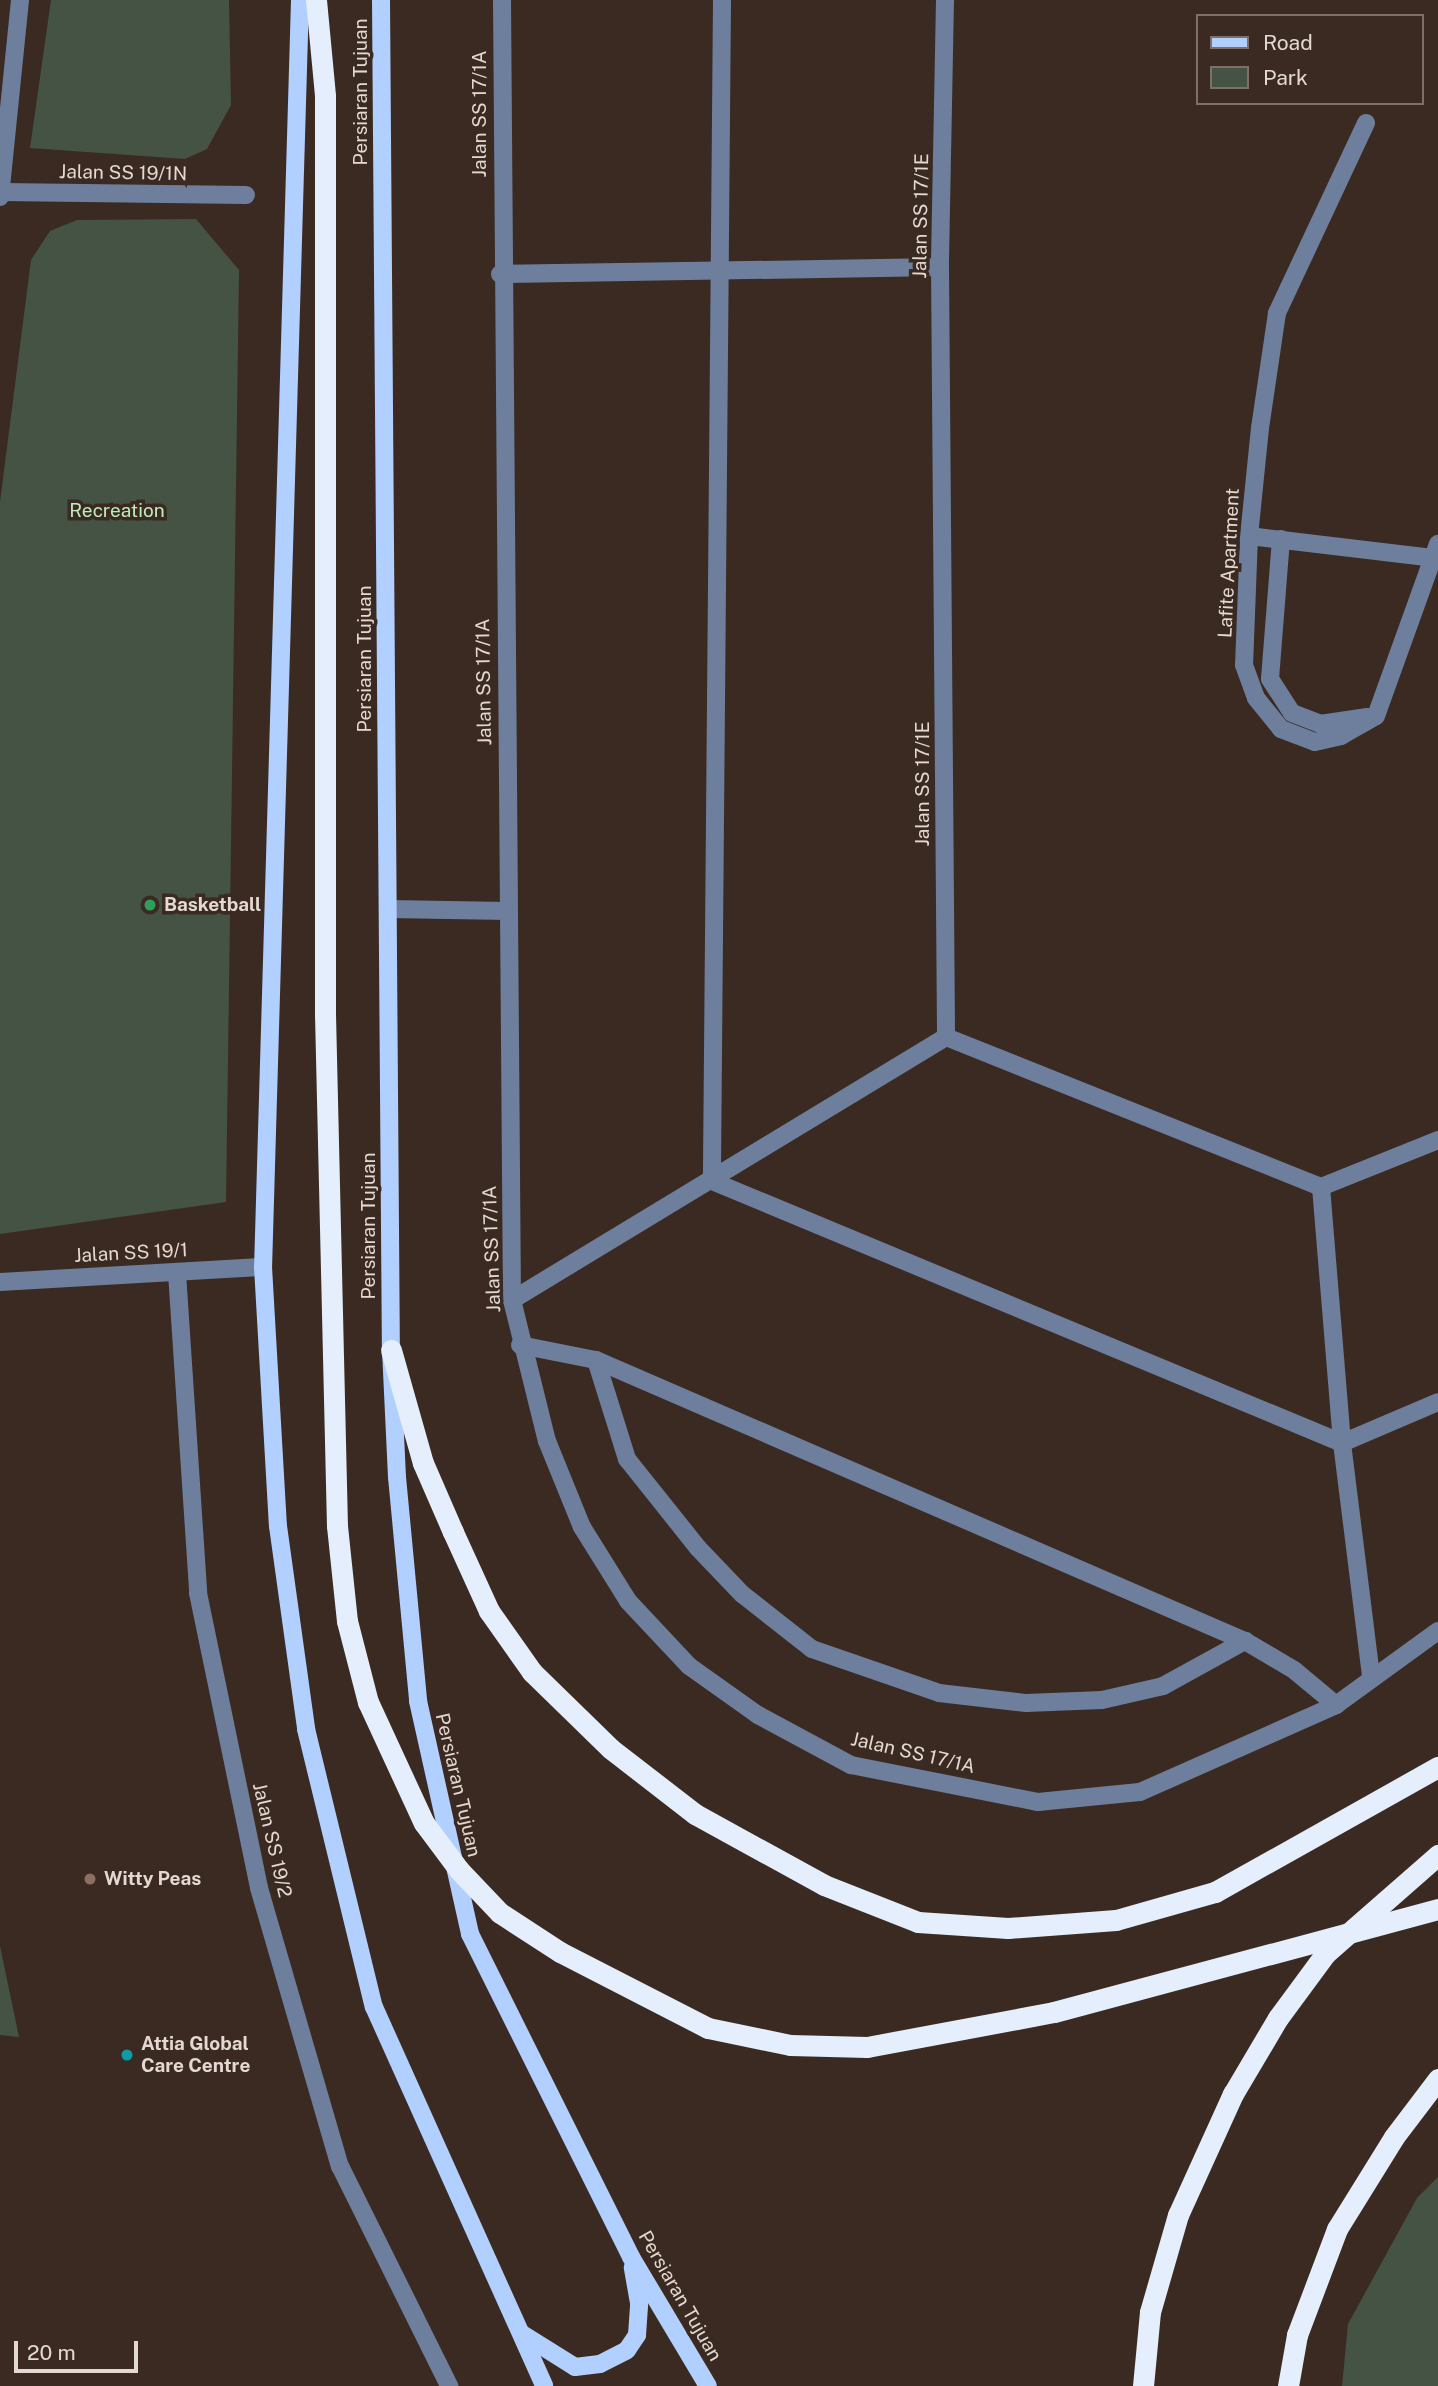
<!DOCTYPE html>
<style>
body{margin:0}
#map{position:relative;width:1438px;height:2386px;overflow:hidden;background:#3b2a21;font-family:"Public Sans",sans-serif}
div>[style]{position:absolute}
.green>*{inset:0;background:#445344}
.minor>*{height:18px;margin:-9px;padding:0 9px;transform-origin:9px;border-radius:9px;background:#6d7f9c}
.major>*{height:18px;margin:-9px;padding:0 9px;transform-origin:9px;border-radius:9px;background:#b1cfff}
.highway>*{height:21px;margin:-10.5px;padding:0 10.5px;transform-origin:10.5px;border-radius:10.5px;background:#e4eefc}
.dots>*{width:19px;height:19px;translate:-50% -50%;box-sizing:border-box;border:4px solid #3b2a21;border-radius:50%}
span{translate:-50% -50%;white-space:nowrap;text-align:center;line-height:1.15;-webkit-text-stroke:7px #3b2a21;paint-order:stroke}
.street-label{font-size:19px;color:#e3d8d2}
.park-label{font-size:19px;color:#bfedbe}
.poi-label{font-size:19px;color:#e3d8d2;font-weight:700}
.left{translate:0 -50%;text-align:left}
.legend{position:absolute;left:1196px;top:14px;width:228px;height:91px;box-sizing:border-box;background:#3b2a21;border:2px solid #7e7068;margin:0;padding:9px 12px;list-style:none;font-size:21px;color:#e3d8d2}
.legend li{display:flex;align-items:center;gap:14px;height:35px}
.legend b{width:35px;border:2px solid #7e7068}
.scale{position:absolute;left:14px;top:2341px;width:124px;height:32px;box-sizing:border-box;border:4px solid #e3d8d2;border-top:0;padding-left:9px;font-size:21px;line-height:24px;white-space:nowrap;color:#e3d8d2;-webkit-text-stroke:5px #3b2a21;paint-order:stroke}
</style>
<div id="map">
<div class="green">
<i style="clip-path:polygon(51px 0,229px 0,231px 105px,207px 149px,185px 159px,30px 148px)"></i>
<i style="clip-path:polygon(196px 219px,239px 270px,226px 1202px,0 1234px,0 502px,31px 260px,50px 231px,77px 220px)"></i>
<i style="clip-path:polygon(0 1946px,19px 2037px,0 2035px)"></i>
<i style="clip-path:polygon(1438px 2177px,1438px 2386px,1342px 2386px,1348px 2324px,1417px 2198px)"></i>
</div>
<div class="minor">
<i style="left:502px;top:0;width:1300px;rotate:89.56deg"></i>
<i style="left:512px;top:1300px;width:145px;rotate:76.1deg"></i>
<i style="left:547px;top:1441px;width:93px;rotate:67.9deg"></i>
<i style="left:582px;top:1527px;width:87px;rotate:58.1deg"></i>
<i style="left:628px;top:1601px;width:89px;rotate:46.8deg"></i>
<i style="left:689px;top:1666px;width:85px;rotate:35.4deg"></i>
<i style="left:758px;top:1715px;width:106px;rotate:28.3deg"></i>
<i style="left:851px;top:1765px;width:191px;rotate:11.2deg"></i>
<i style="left:1038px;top:1802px;width:102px;rotate:-5.6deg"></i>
<i style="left:1140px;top:1792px;width:214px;rotate:-23.9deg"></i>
<i style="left:1336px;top:1705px;width:126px;rotate:-36deg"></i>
<i style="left:722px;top:0;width:1181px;rotate:90.49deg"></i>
<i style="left:712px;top:1181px;width:682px;rotate:22.58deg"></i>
<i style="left:1342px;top:1443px;width:104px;rotate:-23.1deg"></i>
<i style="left:945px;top:0;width:267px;rotate:91.1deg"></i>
<i style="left:940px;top:267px;width:770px;rotate:89.55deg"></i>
<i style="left:1366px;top:123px;width:210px;rotate:115.1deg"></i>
<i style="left:1277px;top:313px;width:116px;rotate:98.4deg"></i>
<i style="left:1260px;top:428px;width:109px;rotate:95.8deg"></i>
<i style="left:1249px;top:536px;width:129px;rotate:92.2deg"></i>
<i style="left:1244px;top:665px;width:35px;rotate:70deg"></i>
<i style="left:1256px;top:698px;width:40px;rotate:51deg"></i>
<i style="left:1281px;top:729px;width:36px;rotate:21deg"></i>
<i style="left:1315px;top:742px;width:27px;rotate:-13deg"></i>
<i style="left:1341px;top:736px;width:40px;rotate:-29.7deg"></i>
<i style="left:1376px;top:716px;width:183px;rotate:-70.2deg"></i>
<i style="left:1px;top:192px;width:245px;rotate:0.7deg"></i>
<i style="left:0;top:197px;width:198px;rotate:-84.2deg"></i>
<i style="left:500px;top:274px;width:440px;rotate:-0.9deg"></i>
<i style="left:1249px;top:536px;width:185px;rotate:6.8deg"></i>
<i style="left:1281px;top:539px;width:140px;rotate:94.5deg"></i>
<i style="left:1270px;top:679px;width:40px;rotate:57.1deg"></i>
<i style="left:1292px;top:713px;width:30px;rotate:21deg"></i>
<i style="left:1320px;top:724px;width:48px;rotate:-8.5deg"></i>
<i style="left:388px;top:909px;width:120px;rotate:1deg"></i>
<i style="left:946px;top:1037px;width:404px;rotate:21.8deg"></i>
<i style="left:1321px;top:1187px;width:126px;rotate:-21.9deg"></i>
<i style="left:1321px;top:1187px;width:257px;rotate:85.3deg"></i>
<i style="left:1342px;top:1443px;width:236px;rotate:82.9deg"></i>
<i style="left:177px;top:1273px;width:321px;rotate:86.2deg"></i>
<i style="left:198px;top:1593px;width:301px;rotate:78.3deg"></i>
<i style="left:259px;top:1888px;width:290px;rotate:73.8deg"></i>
<i style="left:340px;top:2166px;width:246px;rotate:63.6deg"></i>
<i style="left:0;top:1282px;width:263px;rotate:-3.3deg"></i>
<i style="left:512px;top:1300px;width:507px;rotate:-31.22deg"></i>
<i style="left:520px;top:1345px;width:77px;rotate:11.2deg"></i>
<i style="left:596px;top:1360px;width:707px;rotate:23.41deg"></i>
<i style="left:1245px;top:1641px;width:57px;rotate:30.6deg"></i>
<i style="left:1294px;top:1670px;width:55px;rotate:39.8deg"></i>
<i style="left:596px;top:1360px;width:104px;rotate:72.6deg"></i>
<i style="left:627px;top:1459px;width:114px;rotate:51.4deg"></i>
<i style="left:698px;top:1548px;width:64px;rotate:46.3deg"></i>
<i style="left:742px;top:1594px;width:89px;rotate:38.2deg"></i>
<i style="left:812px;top:1649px;width:134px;rotate:19.1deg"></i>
<i style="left:939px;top:1693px;width:88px;rotate:6.6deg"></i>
<i style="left:1026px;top:1703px;width:76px;rotate:-2.3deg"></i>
<i style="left:1102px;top:1700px;width:63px;rotate:-12.9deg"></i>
<i style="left:1163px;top:1686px;width:94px;rotate:-28.8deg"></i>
</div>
<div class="major">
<i style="left:300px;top:0;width:1268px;rotate:91.67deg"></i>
<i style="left:263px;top:1267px;width:259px;rotate:86.7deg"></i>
<i style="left:278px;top:1526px;width:205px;rotate:82.1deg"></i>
<i style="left:306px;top:1729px;width:286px;rotate:76.3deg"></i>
<i style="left:374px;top:2007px;width:415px;rotate:65.8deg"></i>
<i style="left:381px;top:0;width:1350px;rotate:89.58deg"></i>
<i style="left:391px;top:1350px;width:127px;rotate:87.3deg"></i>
<i style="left:397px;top:1477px;width:225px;rotate:84.6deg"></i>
<i style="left:418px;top:1701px;width:239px;rotate:77.4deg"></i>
<i style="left:470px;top:1934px;width:361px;rotate:63.5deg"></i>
<i style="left:631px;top:2257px;width:150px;rotate:59.2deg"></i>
<i style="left:524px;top:2335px;width:60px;rotate:32.1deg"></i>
<i style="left:575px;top:2367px;width:25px;rotate:-7deg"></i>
<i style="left:600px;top:2364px;width:30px;rotate:-27deg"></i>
<i style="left:627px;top:2350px;width:18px;rotate:-56deg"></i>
<i style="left:637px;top:2335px;width:32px;rotate:-86deg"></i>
<i style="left:639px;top:2303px;width:36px;rotate:-100deg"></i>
</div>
<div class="highway">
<i style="left:316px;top:0;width:96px;rotate:84.6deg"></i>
<i style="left:325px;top:96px;width:918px;rotate:90deg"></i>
<i style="left:325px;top:1014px;width:512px;rotate:88.66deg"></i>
<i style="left:337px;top:1526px;width:96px;rotate:84deg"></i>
<i style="left:347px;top:1621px;width:84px;rotate:75.5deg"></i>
<i style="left:368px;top:1702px;width:133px;rotate:65.2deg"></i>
<i style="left:424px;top:1823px;width:59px;rotate:53.3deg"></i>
<i style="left:459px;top:1870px;width:59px;rotate:46.4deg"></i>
<i style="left:500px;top:1913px;width:72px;rotate:33deg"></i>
<i style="left:560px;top:1952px;width:166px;rotate:27.2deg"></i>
<i style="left:708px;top:2028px;width:84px;rotate:11.7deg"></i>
<i style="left:790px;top:2045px;width:77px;rotate:1.5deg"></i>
<i style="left:867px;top:2047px;width:190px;rotate:-10.6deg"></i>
<i style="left:1054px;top:2012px;width:398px;rotate:-15deg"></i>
<i style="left:391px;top:1350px;width:117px;rotate:74.2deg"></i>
<i style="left:423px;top:1463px;width:75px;rotate:66.5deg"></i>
<i style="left:453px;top:1532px;width:87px;rotate:65.5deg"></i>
<i style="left:489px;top:1611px;width:75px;rotate:54.8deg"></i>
<i style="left:532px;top:1672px;width:110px;rotate:44.3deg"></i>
<i style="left:611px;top:1749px;width:106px;rotate:37.7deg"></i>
<i style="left:695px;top:1814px;width:147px;rotate:28.8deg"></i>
<i style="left:824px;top:1885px;width:101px;rotate:21.5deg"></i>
<i style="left:918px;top:1922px;width:90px;rotate:3.8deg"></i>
<i style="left:1008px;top:1928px;width:108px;rotate:-4.2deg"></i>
<i style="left:1116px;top:1920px;width:103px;rotate:-15.8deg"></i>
<i style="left:1215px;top:1892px;width:256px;rotate:-29.3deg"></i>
<i style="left:1143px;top:2386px;width:74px;rotate:-84.6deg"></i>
<i style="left:1150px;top:2312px;width:101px;rotate:-73.9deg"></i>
<i style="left:1178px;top:2215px;width:133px;rotate:-65.6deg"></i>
<i style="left:1233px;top:2094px;width:88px;rotate:-59.4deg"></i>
<i style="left:1278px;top:2018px;width:81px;rotate:-53.6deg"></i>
<i style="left:1326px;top:1953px;width:149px;rotate:-41.2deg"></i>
<i style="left:1288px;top:2386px;width:52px;rotate:-80deg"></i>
<i style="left:1297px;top:2335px;width:113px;rotate:-69.3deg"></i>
<i style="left:1337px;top:2229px;width:108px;rotate:-58.2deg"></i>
<i style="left:1394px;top:2137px;width:73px;rotate:-52.8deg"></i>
</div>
<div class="dots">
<i style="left:150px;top:905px;background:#2e9e5b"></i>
<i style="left:90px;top:1879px;background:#8d6e63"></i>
<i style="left:127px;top:2055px;background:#0f9aa8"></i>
</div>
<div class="street-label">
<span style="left:361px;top:92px;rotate:-90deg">Persiaran Tujuan</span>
<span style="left:480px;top:114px;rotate:-90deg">Jalan SS 17/1A</span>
<span style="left:123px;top:173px;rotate:1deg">Jalan SS 19/1N</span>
<span style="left:921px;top:216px;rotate:-89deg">Jalan SS 17/1E</span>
<span style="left:1229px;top:563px;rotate:-87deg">Lafite Apartment</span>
<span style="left:365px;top:659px;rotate:-90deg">Persiaran Tujuan</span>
<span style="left:484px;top:682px;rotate:-91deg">Jalan SS 17/1A</span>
<span style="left:923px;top:784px;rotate:-90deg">Jalan SS 17/1E</span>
<span style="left:369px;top:1226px;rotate:-90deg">Persiaran Tujuan</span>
<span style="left:492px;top:1249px;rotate:-92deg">Jalan SS 17/1A</span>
<span style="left:131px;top:1253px;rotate:-3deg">Jalan SS 19/1</span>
<span style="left:913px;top:1753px;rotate:13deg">Jalan SS 17/1A</span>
<span style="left:458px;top:1785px;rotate:77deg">Persiaran Tujuan</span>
<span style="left:272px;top:1840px;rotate:77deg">Jalan SS 19/2</span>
<span style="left:680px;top:2296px;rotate:60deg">Persiaran Tujuan</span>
</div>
<div class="park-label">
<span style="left:117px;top:511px">Recreation</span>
</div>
<div class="poi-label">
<span class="left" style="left:164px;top:905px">Basketball</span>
<span class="left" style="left:104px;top:1879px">Witty Peas</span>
<span class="left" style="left:141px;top:2055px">Attia Global<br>Care Centre</span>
</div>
<ul class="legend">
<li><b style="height:9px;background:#b1cfff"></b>Road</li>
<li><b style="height:19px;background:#445344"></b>Park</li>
</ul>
<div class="scale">20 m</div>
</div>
